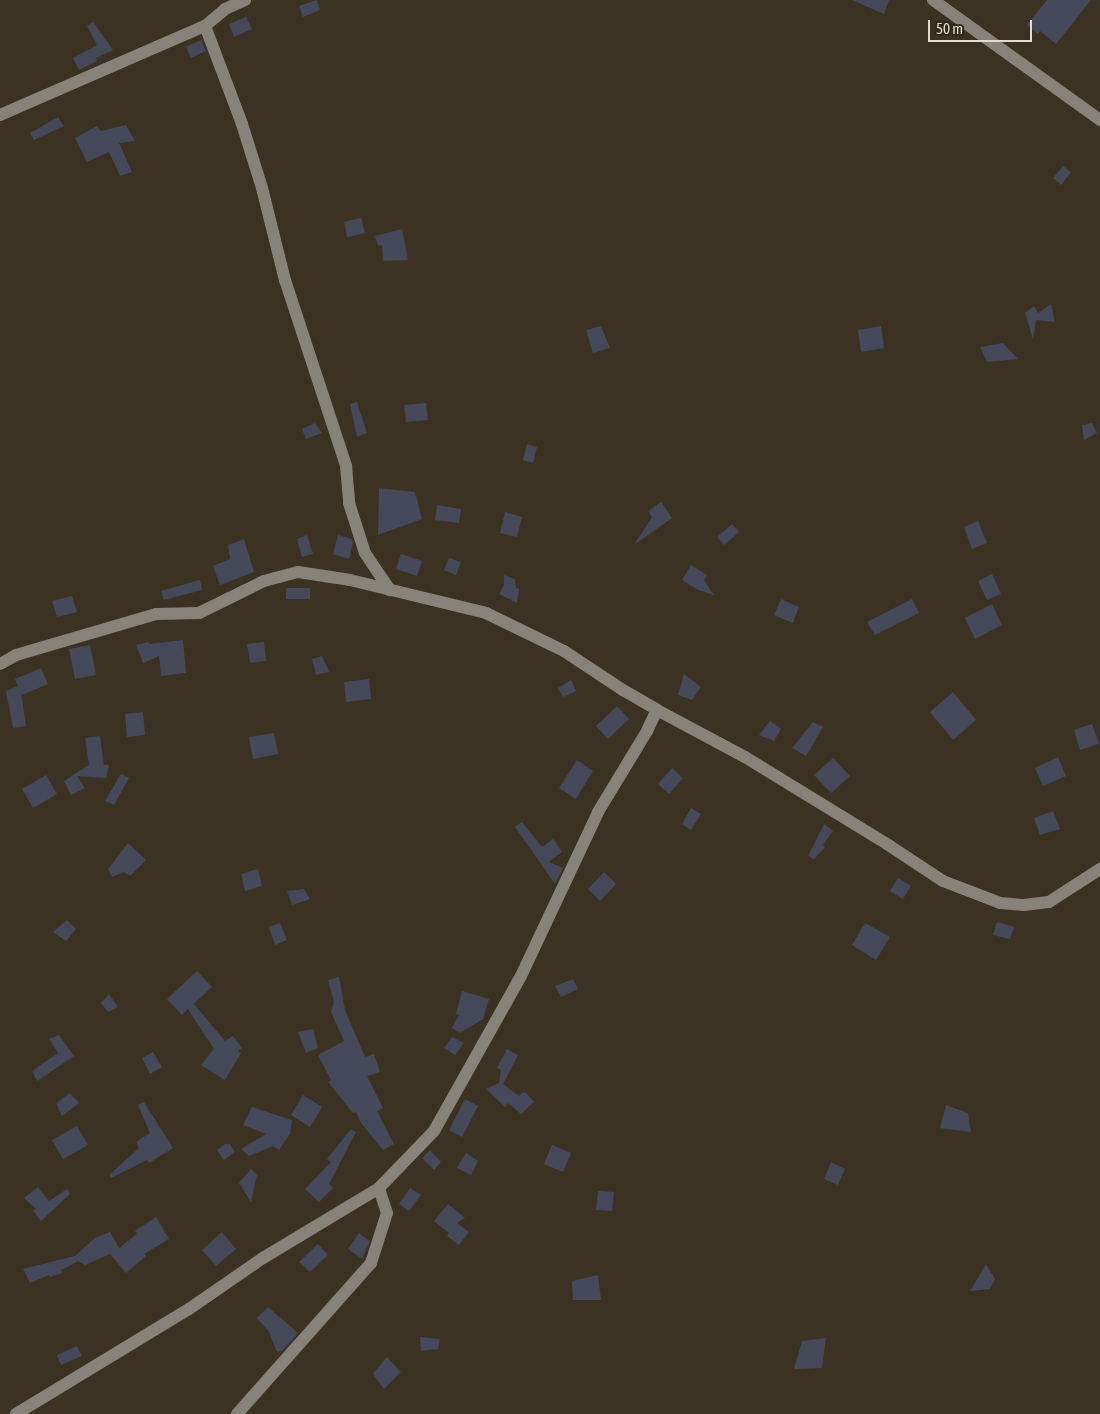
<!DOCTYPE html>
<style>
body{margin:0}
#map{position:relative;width:1100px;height:1414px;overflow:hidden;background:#3c3223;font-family:"Asap Condensed",sans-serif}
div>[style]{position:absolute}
.building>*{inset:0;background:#45495a}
.minor>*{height:12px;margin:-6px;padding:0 6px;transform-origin:6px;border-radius:6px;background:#87827a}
span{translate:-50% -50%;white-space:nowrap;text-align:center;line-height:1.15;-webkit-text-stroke:5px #32281a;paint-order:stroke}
.scale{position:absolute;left:928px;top:20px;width:104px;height:22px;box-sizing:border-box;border:2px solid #e3dcd3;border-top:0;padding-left:6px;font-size:15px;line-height:18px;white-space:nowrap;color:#e3dcd3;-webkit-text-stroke:4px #32281a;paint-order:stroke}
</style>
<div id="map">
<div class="building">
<i style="clip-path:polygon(317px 0,320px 10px,303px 17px,299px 6px)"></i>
<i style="clip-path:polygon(852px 0,889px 0,884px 14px)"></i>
<i style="clip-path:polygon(1047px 0,1091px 0,1056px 44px,1040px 31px,1038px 34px,1027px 25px)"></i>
<i style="clip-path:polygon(246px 17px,252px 29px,234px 37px,229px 24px)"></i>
<i style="clip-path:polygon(93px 22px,113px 50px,96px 58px,97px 61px,79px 70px,73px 58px,97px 45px,87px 26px)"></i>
<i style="clip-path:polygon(201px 40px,206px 51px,191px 58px,186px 47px)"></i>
<i style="clip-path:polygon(58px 117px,64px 126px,34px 140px,30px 133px)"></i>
<i style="clip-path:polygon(126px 125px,135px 141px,119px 143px,132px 172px,120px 176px,109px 152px,87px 162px,75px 138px,97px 126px,101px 131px)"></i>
<i style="clip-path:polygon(1063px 166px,1071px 172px,1061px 185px,1053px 178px)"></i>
<i style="clip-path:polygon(361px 218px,365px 233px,347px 237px,344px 222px)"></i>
<i style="clip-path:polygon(402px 229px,408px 260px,383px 261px,382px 245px,378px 246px,375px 236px)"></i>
<i style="clip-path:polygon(1051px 304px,1055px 322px,1036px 320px,1033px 339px,1025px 313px,1034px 306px,1038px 313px)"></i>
<i style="clip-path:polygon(601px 326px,610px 348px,593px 353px,586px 330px)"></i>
<i style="clip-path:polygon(881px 326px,884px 348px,861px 352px,858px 330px)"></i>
<i style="clip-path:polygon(1003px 343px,1018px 359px,987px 362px,980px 347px)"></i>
<i style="clip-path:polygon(357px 402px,367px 433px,357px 437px,350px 404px)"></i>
<i style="clip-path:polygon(426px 403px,428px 420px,406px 422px,404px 405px)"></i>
<i style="clip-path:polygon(315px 423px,322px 433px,306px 439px,302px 429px)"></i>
<i style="clip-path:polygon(1092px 423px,1097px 433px,1084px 440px,1082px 425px)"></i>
<i style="clip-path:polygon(527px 444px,537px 447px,533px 463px,523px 460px)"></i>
<i style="clip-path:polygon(379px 488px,415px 492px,422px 519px,378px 535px)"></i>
<i style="clip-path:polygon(661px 502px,672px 518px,634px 545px,652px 517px,648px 511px)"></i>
<i style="clip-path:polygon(437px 505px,461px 509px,459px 523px,435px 520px)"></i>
<i style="clip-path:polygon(505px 512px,522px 517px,517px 537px,500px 533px)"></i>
<i style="clip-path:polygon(978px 521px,987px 543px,972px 549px,964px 527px)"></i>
<i style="clip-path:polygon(732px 524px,739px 532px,724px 545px,717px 537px)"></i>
<i style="clip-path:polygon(307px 535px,313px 554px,302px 557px,297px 539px)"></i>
<i style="clip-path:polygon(338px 535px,352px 539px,353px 543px,349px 559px,333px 554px)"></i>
<i style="clip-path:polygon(244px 539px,254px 572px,220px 585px,213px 566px,230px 559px,228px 545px)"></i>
<i style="clip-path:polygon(401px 554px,422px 561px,417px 576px,396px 569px)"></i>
<i style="clip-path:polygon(449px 558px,461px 562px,456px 575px,444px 570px)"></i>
<i style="clip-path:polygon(691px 565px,707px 575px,704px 580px,714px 595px,698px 590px,682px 580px)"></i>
<i style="clip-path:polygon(992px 574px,1001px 594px,987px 600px,978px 581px)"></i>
<i style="clip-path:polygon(504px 575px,515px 579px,516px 588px,519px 589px,517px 603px,499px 594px,504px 585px)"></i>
<i style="clip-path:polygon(200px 580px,202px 590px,164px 600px,161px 591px)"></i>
<i style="clip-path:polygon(286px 588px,310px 588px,310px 599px,286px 599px)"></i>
<i style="clip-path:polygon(72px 596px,77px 612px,57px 617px,52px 601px)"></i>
<i style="clip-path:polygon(781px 599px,799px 607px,793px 623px,774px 615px)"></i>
<i style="clip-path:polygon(912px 599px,919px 613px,875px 635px,867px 622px)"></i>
<i style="clip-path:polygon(992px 604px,1002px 625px,975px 639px,965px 618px)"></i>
<i style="clip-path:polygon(183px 640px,186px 673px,161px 676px,159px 656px,143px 663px,136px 645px,149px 642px,149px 644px)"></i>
<i style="clip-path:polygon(264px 642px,266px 661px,250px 663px,247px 644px)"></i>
<i style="clip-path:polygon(90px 645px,96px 675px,75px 679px,69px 649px)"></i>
<i style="clip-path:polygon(322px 656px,329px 672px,316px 675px,312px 659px)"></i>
<i style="clip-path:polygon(41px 668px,48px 684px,22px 695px,21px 692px,26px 726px,13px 728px,6px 691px,18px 686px,15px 679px)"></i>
<i style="clip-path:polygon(684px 674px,701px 687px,692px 700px,678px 695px)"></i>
<i style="clip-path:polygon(369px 679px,371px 699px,346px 702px,344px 682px)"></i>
<i style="clip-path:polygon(571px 680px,576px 691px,563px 697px,558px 688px)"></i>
<i style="clip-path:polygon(953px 692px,976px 720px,953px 740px,930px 712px)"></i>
<i style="clip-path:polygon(617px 706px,629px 719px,608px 739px,596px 726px)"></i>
<i style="clip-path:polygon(143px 712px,145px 735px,127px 737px,125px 714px)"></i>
<i style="clip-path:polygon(770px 721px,781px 729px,774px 741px,759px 735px)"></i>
<i style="clip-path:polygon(813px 722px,823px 727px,806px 756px,792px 748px)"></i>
<i style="clip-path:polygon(1092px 724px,1099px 744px,1080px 750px,1074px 730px)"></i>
<i style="clip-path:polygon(274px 733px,278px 754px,253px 759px,249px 737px)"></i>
<i style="clip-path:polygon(100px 736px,104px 765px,109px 765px,106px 778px,77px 776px,85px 788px,71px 795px,64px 781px,89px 765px,85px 738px)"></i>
<i style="clip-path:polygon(1058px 757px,1066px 776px,1043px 786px,1035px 768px)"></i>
<i style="clip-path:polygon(833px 758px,850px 776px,831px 793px,814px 775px)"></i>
<i style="clip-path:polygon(577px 760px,593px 771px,576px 799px,559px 788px)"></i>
<i style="clip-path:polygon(672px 768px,683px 778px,669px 794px,658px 784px)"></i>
<i style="clip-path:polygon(121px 774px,129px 778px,114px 805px,105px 801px)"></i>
<i style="clip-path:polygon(46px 775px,57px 794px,33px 808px,22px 789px)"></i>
<i style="clip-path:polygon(691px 808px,701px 814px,691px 830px,682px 824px)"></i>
<i style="clip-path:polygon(1053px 811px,1060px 829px,1040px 835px,1034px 818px)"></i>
<i style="clip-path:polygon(522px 822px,542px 847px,553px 839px,562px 852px,549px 862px,563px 868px,555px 884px,515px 827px)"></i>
<i style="clip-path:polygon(824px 824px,833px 831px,823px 845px,825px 847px,814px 859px,808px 856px)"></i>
<i style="clip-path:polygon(128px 843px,146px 860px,130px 876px,124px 872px,112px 877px,108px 869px)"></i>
<i style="clip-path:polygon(258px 869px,262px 886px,245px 891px,241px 874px)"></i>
<i style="clip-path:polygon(604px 872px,616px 884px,600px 901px,588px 889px)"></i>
<i style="clip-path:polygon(898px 878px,911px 886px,903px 899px,890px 891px)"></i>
<i style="clip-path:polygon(304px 889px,310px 899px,292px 905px,287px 891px)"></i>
<i style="clip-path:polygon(67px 920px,76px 929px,66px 941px,53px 932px)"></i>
<i style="clip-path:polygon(997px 922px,1014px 927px,1010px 939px,993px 935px)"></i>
<i style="clip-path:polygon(280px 923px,287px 940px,275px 945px,269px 927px)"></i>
<i style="clip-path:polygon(865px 923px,890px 937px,876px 960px,852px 945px)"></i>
<i style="clip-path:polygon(197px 971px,212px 987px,190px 1007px,194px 1004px,225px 1041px,233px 1036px,242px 1048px,238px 1051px,241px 1053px,225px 1080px,201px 1065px,214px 1049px,188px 1009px,182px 1015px,167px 999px)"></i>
<i style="clip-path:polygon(339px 977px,345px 1010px,365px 1057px,374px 1054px,380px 1072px,367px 1076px,383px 1108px,377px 1111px,394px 1144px,383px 1150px,361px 1123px,356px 1112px,353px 1113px,328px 1082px,331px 1080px,318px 1055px,344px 1041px,331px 1012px,334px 1002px,328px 980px)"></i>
<i style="clip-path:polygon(573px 979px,578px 989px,561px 997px,555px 986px)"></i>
<i style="clip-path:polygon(462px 991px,489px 999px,483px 1019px,460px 1033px,452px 1028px,459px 1015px,456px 1014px)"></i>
<i style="clip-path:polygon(109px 994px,118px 1007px,108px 1012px,101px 1003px)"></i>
<i style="clip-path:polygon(313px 1029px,318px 1048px,306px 1053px,298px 1032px)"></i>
<i style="clip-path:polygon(59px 1035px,74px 1056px,37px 1081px,32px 1071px,58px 1053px,49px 1039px)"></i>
<i style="clip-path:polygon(452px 1037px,464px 1043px,455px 1055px,444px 1048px)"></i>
<i style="clip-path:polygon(507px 1049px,518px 1055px,503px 1084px,519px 1096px,523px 1092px,526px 1093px,534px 1102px,521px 1114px,508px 1103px,505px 1107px,486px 1089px,499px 1083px,501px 1070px,497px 1068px)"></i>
<i style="clip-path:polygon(153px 1052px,162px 1067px,150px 1074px,142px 1058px)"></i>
<i style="clip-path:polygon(70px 1093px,79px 1103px,62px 1116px,56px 1103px)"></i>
<i style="clip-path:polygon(303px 1095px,322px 1107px,310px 1127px,291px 1115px)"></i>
<i style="clip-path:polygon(465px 1099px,478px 1106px,462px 1137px,449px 1130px)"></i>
<i style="clip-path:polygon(144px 1102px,173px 1148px,149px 1163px,147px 1160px,111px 1178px,109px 1175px,139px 1148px,136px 1142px,150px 1133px,138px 1105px)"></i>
<i style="clip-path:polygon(946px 1105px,968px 1113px,971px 1132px,940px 1128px)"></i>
<i style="clip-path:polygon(252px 1107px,292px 1120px,290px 1134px,279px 1150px,273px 1146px,249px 1156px,241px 1149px,266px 1134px,243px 1125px)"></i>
<i style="clip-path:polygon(77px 1126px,88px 1145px,63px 1159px,52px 1140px)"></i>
<i style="clip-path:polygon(351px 1129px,356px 1132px,329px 1184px,333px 1188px,319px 1202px,305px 1189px,331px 1162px,327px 1159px)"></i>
<i style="clip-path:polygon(225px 1144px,230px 1144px,235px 1152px,224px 1160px,217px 1150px)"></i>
<i style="clip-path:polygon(552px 1145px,571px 1153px,563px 1172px,544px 1164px)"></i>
<i style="clip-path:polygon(430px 1150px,441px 1162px,434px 1170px,422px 1158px)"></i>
<i style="clip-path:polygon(466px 1153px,478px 1161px,471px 1175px,457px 1168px)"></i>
<i style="clip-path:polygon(831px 1162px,845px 1169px,838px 1185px,824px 1179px)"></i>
<i style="clip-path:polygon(251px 1169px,257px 1175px,251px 1202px,239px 1183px)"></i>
<i style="clip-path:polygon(38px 1187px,49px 1201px,67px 1189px,70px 1194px,41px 1221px,33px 1211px,36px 1209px,24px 1198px)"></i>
<i style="clip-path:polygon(410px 1188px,421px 1195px,409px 1211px,399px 1204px)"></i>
<i style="clip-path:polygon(598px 1191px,614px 1192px,612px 1211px,596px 1210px)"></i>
<i style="clip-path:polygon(448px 1204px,465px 1218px,457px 1223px,469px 1232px,459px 1245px,447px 1236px,449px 1233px,434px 1221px)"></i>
<i style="clip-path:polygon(156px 1217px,169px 1239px,144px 1254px,146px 1256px,126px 1273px,110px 1254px,85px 1265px,76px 1260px,77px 1262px,61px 1270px,62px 1273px,50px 1277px,49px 1275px,30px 1283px,23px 1269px,75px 1256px,95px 1238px,110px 1232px,119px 1248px,137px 1234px,135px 1231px)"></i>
<i style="clip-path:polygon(222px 1232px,236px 1249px,216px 1266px,202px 1250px)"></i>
<i style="clip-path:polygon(359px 1233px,370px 1241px,362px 1259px,348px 1249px)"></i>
<i style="clip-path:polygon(318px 1244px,328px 1255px,310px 1272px,299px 1262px)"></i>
<i style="clip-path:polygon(986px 1264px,995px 1279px,990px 1289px,970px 1291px)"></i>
<i style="clip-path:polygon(598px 1275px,601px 1300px,573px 1300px,572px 1281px)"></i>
<i style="clip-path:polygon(268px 1307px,298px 1333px,283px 1350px,277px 1352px,269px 1332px,257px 1318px)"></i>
<i style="clip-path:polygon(420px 1337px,440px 1339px,438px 1349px,421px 1351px)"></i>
<i style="clip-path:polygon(826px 1338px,822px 1368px,794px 1369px,802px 1341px)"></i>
<i style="clip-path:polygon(77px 1346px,82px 1356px,61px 1365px,57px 1355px)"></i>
<i style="clip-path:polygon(387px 1357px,401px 1372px,384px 1389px,373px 1374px)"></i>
</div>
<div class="minor">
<i style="left:933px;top:0;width:206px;rotate:35.7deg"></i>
<i style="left:205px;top:26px;width:105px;rotate:69.3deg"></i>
<i style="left:242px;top:124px;width:67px;rotate:72.6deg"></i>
<i style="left:262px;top:188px;width:95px;rotate:76deg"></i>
<i style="left:285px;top:280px;width:196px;rotate:71.8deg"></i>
<i style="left:346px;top:466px;width:37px;rotate:85deg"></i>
<i style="left:349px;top:503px;width:52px;rotate:72.3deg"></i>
<i style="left:365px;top:553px;width:45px;rotate:56deg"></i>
<i style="left:0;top:115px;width:223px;rotate:-23.5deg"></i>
<i style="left:205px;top:26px;width:26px;rotate:-40deg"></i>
<i style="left:225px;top:9px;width:22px;rotate:-24deg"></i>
<i style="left:0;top:664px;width:18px;rotate:-29deg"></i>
<i style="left:16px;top:655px;width:146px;rotate:-16.3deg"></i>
<i style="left:156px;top:614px;width:43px;rotate:-1.3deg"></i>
<i style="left:199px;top:613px;width:72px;rotate:-26.2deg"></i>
<i style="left:264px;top:581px;width:35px;rotate:-15deg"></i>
<i style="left:298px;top:572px;width:53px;rotate:8.7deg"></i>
<i style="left:350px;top:580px;width:140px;rotate:13.6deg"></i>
<i style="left:486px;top:613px;width:87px;rotate:26deg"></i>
<i style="left:564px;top:651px;width:71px;rotate:33.5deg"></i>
<i style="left:623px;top:690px;width:39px;rotate:30deg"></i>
<i style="left:16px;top:1414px;width:202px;rotate:-31.3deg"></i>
<i style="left:189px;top:1309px;width:90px;rotate:-34.6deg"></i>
<i style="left:263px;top:1258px;width:135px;rotate:-31.1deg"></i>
<i style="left:379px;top:1188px;width:79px;rotate:-46deg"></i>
<i style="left:434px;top:1131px;width:178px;rotate:-60.7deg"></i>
<i style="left:521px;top:976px;width:181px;rotate:-64.8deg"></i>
<i style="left:598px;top:812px;width:95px;rotate:-58.8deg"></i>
<i style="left:647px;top:731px;width:23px;rotate:-65deg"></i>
<i style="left:657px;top:710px;width:100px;rotate:28.1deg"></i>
<i style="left:745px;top:757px;width:167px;rotate:31.5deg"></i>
<i style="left:887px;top:844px;width:67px;rotate:33.5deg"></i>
<i style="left:943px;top:881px;width:61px;rotate:21.1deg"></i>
<i style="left:1000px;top:903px;width:24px;rotate:5deg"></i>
<i style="left:1024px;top:905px;width:25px;rotate:-7deg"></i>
<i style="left:1049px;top:902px;width:61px;rotate:-32.9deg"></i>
<i style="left:237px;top:1414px;width:202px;rotate:-48.4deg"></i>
<i style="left:371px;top:1263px;width:52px;rotate:-72.3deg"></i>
<i style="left:387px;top:1213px;width:26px;rotate:-108deg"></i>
</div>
<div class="scale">50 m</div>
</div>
